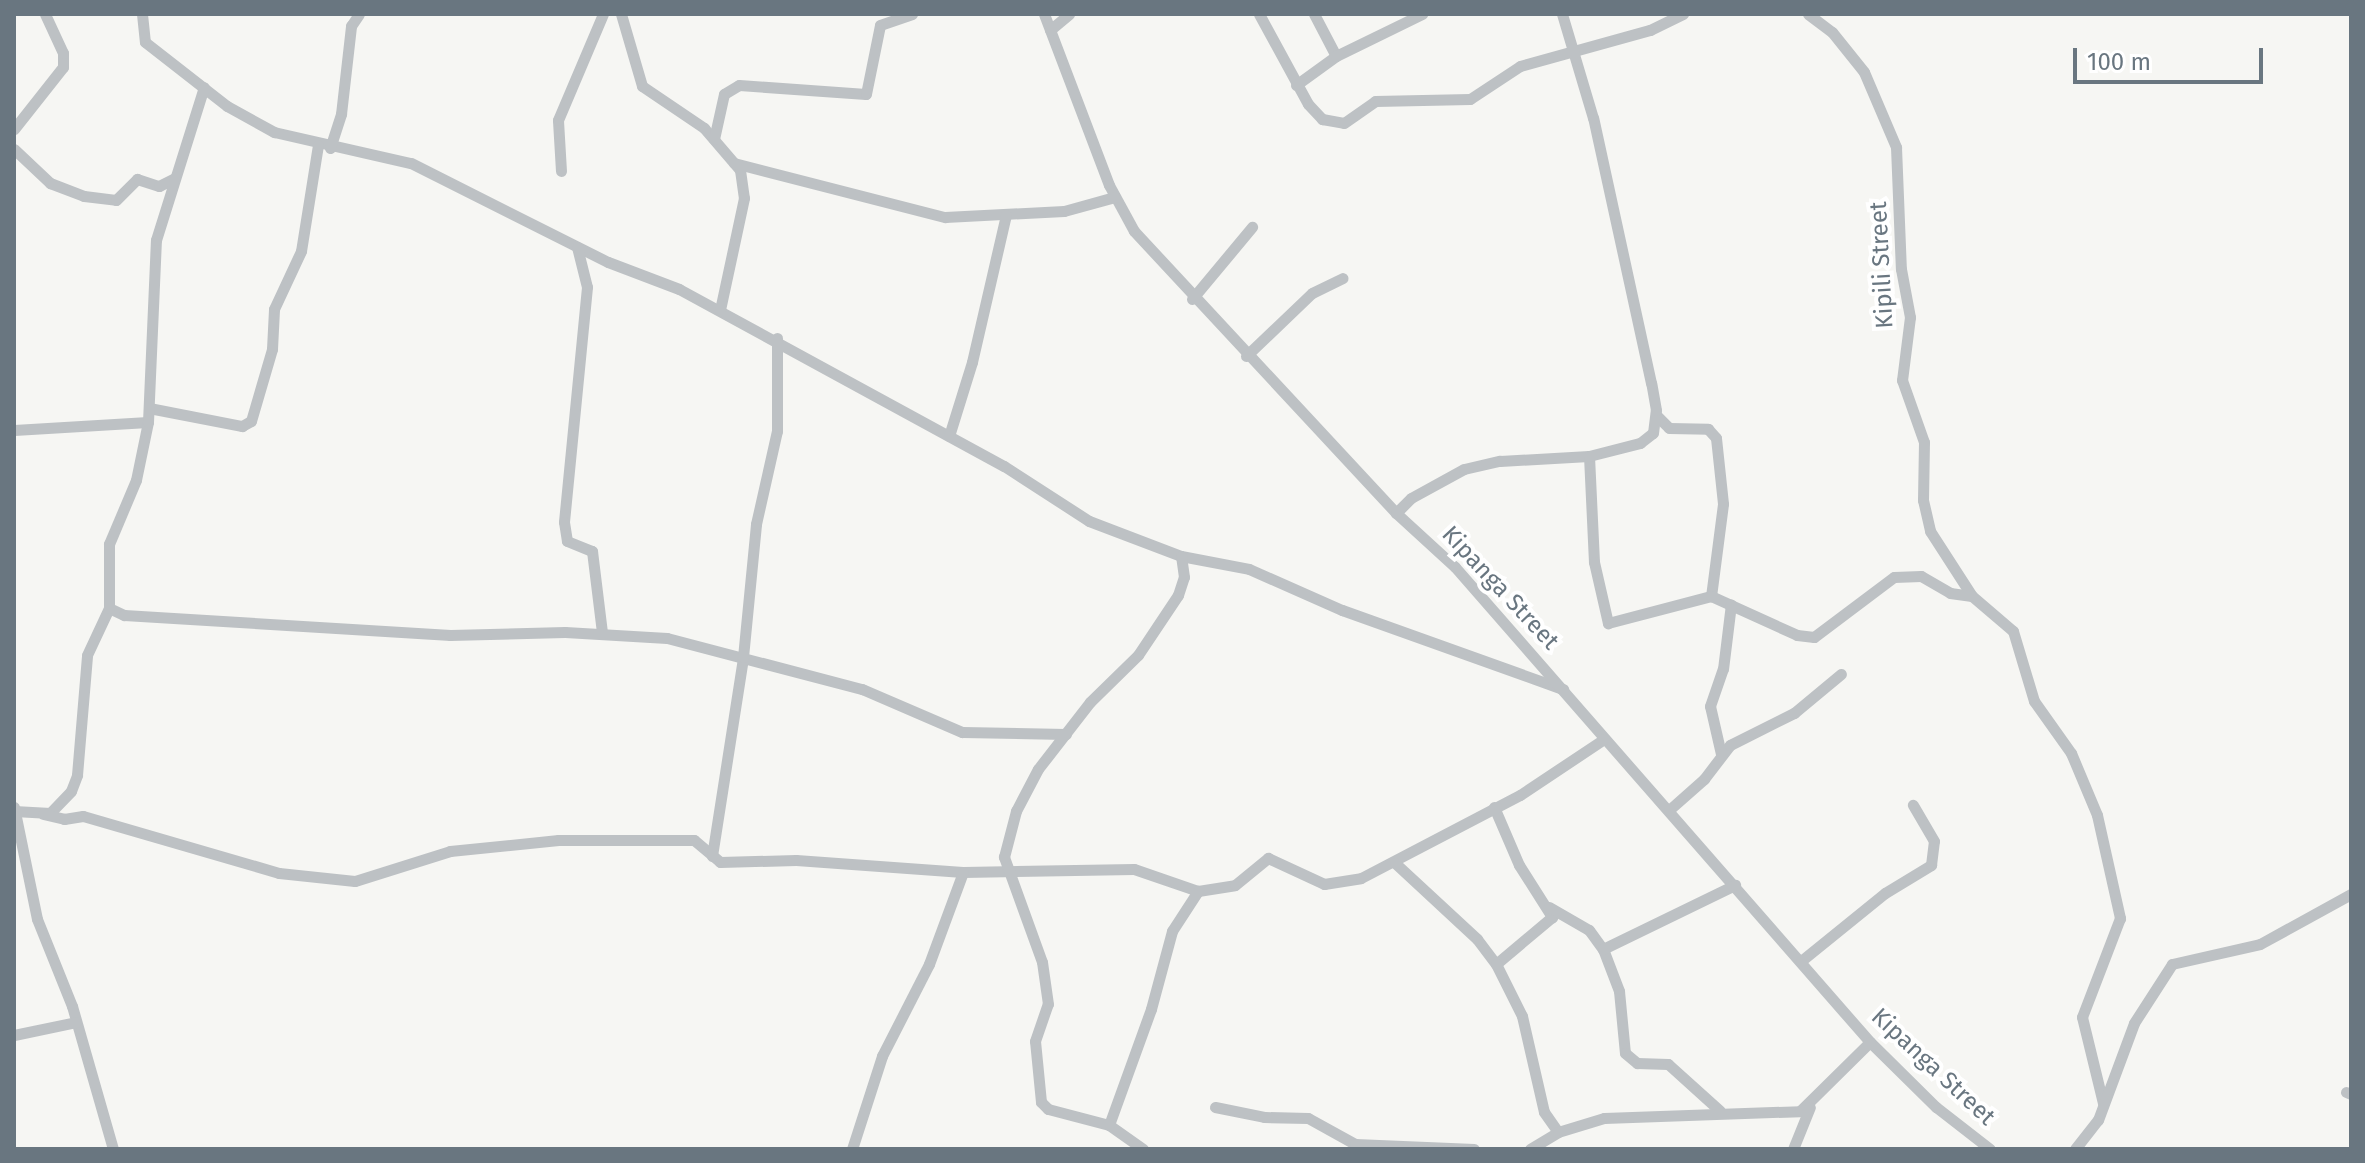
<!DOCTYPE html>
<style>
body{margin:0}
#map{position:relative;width:2365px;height:1163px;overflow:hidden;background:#f6f6f3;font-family:"Fira Sans",sans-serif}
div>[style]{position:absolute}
.minor>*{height:11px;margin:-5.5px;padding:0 5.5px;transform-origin:5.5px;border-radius:5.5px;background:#bdc1c4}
span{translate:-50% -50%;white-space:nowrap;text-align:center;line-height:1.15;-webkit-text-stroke:8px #fff;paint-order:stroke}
.street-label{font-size:24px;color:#697680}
.frame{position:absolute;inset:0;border:16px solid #697680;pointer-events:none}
.scale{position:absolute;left:2073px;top:48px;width:190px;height:36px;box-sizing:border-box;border:4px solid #697680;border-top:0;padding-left:10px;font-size:24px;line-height:28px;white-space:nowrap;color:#697680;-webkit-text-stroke:6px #fff;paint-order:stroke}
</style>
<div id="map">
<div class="minor">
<i style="left:142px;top:14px;width:28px;rotate:84deg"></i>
<i style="left:145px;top:42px;width:104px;rotate:38deg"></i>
<i style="left:227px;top:106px;width:54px;rotate:29deg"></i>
<i style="left:274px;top:132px;width:140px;rotate:12.8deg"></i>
<i style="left:411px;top:163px;width:220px;rotate:26.7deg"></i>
<i style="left:608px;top:262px;width:76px;rotate:20.8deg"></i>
<i style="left:679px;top:289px;width:370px;rotate:28.6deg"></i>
<i style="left:1004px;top:466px;width:101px;rotate:32.9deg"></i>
<i style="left:1089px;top:521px;width:98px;rotate:20.8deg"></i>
<i style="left:1181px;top:556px;width:69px;rotate:10.8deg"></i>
<i style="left:1249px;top:569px;width:102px;rotate:23.8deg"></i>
<i style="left:1342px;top:610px;width:235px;rotate:19.7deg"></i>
<i style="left:621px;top:14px;width:75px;rotate:73.7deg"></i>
<i style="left:642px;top:86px;width:75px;rotate:34.1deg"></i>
<i style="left:704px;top:128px;width:55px;rotate:49.4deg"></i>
<i style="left:740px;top:170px;width:28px;rotate:82deg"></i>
<i style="left:744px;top:198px;width:115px;rotate:102.1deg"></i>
<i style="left:1044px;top:14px;width:183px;rotate:69.2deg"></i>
<i style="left:1109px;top:185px;width:52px;rotate:61.5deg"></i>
<i style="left:1134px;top:231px;width:385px;rotate:47.1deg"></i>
<i style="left:1396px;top:513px;width:80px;rotate:42.5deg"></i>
<i style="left:1455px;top:567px;width:631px;rotate:48.86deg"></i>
<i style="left:1870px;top:1042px;width:93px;rotate:44.6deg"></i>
<i style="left:1936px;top:1107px;width:68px;rotate:37.9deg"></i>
<i style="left:1259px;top:14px;width:102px;rotate:61.4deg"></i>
<i style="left:1308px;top:104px;width:21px;rotate:47deg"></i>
<i style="left:1322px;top:119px;width:22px;rotate:10deg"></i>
<i style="left:1344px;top:123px;width:38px;rotate:-35deg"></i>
<i style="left:1375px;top:101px;width:95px;rotate:-1.2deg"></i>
<i style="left:1470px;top:99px;width:60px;rotate:-33.4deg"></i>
<i style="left:1520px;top:66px;width:135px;rotate:-15.5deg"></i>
<i style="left:1650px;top:30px;width:37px;rotate:-26deg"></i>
<i style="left:1314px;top:14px;width:47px;rotate:62.4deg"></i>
<i style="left:1808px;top:14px;width:30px;rotate:37deg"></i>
<i style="left:1832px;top:32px;width:51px;rotate:51.3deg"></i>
<i style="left:1864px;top:72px;width:82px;rotate:66.9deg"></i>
<i style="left:1896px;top:147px;width:122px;rotate:87.7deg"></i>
<i style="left:1901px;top:269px;width:49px;rotate:79.4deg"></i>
<i style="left:1910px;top:317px;width:64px;rotate:97.2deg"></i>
<i style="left:1902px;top:380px;width:66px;rotate:70.5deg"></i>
<i style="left:1924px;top:442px;width:58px;rotate:91deg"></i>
<i style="left:1923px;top:500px;width:32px;rotate:77deg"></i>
<i style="left:1930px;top:531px;width:77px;rotate:57.1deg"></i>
<i style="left:1972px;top:596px;width:54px;rotate:40.5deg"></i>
<i style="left:2013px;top:631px;width:73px;rotate:73.3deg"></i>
<i style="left:2034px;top:701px;width:64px;rotate:54.6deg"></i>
<i style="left:2071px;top:753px;width:67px;rotate:67.2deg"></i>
<i style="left:2097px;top:815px;width:106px;rotate:77.4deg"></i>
<i style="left:2120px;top:918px;width:106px;rotate:111deg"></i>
<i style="left:2082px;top:1017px;width:89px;rotate:76.3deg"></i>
<i style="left:1050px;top:30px;width:25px;rotate:-40deg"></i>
<i style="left:1296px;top:85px;width:49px;rotate:-35.9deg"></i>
<i style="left:1336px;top:56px;width:96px;rotate:-26deg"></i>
<i style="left:14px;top:129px;width:79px;rotate:-51.7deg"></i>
<i style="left:63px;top:67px;width:14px;rotate:-90deg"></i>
<i style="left:63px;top:53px;width:43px;rotate:-114.8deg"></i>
<i style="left:714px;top:139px;width:46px;rotate:-77.5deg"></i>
<i style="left:724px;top:94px;width:17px;rotate:-31deg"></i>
<i style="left:739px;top:85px;width:127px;rotate:4.1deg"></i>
<i style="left:866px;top:94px;width:70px;rotate:-78.5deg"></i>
<i style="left:880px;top:25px;width:34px;rotate:-19deg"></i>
<i style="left:330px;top:148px;width:36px;rotate:-72deg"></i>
<i style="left:341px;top:114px;width:89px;rotate:-83.5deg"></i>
<i style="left:351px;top:26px;width:14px;rotate:-56deg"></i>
<i style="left:14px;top:149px;width:50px;rotate:43.4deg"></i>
<i style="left:50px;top:183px;width:36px;rotate:21deg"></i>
<i style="left:84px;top:196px;width:32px;rotate:7deg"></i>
<i style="left:116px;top:200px;width:30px;rotate:-45deg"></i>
<i style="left:137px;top:179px;width:23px;rotate:18deg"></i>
<i style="left:159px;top:186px;width:18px;rotate:-27deg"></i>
<i style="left:734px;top:163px;width:218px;rotate:14.4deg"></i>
<i style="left:945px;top:217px;width:119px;rotate:-2.9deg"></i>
<i style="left:1064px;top:211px;width:53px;rotate:-15.4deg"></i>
<i style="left:561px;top:171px;width:51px;rotate:-93.4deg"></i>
<i style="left:558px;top:120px;width:115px;rotate:-67deg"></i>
<i style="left:577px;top:247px;width:41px;rotate:76deg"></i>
<i style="left:587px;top:287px;width:236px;rotate:95.6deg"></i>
<i style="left:564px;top:522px;width:19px;rotate:81deg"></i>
<i style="left:567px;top:541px;width:27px;rotate:22deg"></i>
<i style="left:592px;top:551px;width:83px;rotate:83deg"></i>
<i style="left:1192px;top:299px;width:94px;rotate:-50.2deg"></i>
<i style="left:1246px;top:356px;width:91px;rotate:-43.7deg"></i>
<i style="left:1312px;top:293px;width:34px;rotate:-26deg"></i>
<i style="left:149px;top:408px;width:95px;rotate:11deg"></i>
<i style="left:242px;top:426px;width:10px;rotate:-29deg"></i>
<i style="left:251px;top:421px;width:75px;rotate:-73.7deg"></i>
<i style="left:272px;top:349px;width:40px;rotate:-87.1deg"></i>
<i style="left:274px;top:309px;width:64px;rotate:-65deg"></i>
<i style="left:301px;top:251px;width:107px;rotate:-80.9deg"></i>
<i style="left:1656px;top:415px;width:18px;rotate:45deg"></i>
<i style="left:1669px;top:428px;width:39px;rotate:1deg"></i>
<i style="left:1708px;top:429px;width:12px;rotate:48deg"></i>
<i style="left:1716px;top:438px;width:66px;rotate:83.9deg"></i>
<i style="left:1723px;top:504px;width:93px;rotate:97.4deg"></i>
<i style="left:14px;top:430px;width:134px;rotate:-3.4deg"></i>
<i style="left:949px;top:436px;width:77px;rotate:-72.7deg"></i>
<i style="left:972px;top:362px;width:151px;rotate:-77deg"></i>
<i style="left:1589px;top:456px;width:106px;rotate:87.3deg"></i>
<i style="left:1594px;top:562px;width:63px;rotate:77.1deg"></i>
<i style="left:1608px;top:623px;width:106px;rotate:-14.7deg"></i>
<i style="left:1711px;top:596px;width:94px;rotate:24.4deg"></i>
<i style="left:1797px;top:635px;width:17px;rotate:7deg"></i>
<i style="left:1814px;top:637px;width:100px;rotate:-36.9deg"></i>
<i style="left:1894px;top:577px;width:27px;rotate:-2deg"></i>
<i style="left:1921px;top:576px;width:34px;rotate:30deg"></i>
<i style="left:1950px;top:593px;width:22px;rotate:8deg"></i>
<i style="left:1396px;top:513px;width:21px;rotate:-45deg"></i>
<i style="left:1411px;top:498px;width:60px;rotate:-28.7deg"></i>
<i style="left:1464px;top:469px;width:37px;rotate:-13deg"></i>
<i style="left:1500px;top:461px;width:89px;rotate:-3.2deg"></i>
<i style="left:1589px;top:456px;width:53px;rotate:-14.3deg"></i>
<i style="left:1640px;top:443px;width:16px;rotate:-38deg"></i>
<i style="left:1653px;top:433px;width:23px;rotate:-83deg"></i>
<i style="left:1656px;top:410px;width:27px;rotate:-100deg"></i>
<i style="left:1651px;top:383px;width:271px;rotate:-102.3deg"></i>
<i style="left:1593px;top:118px;width:109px;rotate:-106.6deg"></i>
<i style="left:109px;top:608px;width:17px;rotate:25deg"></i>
<i style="left:124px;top:615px;width:327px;rotate:3.5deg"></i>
<i style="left:450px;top:635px;width:115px;rotate:-1.5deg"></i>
<i style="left:565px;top:632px;width:102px;rotate:3.4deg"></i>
<i style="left:667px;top:638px;width:202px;rotate:14.7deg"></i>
<i style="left:862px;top:689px;width:109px;rotate:23.3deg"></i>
<i style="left:962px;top:732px;width:104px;rotate:1.1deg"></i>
<i style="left:1721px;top:754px;width:49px;rotate:-102.9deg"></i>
<i style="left:1710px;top:706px;width:39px;rotate:-71deg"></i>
<i style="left:1723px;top:669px;width:65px;rotate:-83deg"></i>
<i style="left:14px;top:807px;width:114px;rotate:78.4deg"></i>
<i style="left:37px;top:919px;width:94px;rotate:68.1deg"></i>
<i style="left:72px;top:1006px;width:149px;rotate:74deg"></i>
<i style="left:1494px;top:807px;width:63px;rotate:66.7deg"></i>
<i style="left:1519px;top:865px;width:62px;rotate:57.6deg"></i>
<i style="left:1552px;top:917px;width:73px;rotate:140deg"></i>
<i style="left:1669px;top:810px;width:47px;rotate:-41.5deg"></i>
<i style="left:1704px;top:779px;width:43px;rotate:-52.6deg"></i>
<i style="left:1730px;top:745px;width:72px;rotate:-26.6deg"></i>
<i style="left:1794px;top:713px;width:61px;rotate:-39.7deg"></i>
<i style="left:14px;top:811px;width:36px;rotate:3deg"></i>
<i style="left:50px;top:813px;width:30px;rotate:-46deg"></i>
<i style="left:71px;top:791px;width:17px;rotate:-69deg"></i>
<i style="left:77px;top:775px;width:120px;rotate:-85.2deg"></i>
<i style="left:87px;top:655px;width:52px;rotate:-64.9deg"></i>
<i style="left:109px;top:608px;width:64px;rotate:-90deg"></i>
<i style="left:109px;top:544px;width:69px;rotate:-67.1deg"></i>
<i style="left:136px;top:480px;width:59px;rotate:-78.3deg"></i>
<i style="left:148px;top:422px;width:182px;rotate:-87.5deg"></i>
<i style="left:156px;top:240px;width:160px;rotate:-72.6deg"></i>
<i style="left:43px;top:814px;width:22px;rotate:13deg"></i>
<i style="left:64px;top:819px;width:19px;rotate:-9deg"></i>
<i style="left:83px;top:816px;width:204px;rotate:16.2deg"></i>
<i style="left:279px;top:873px;width:76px;rotate:6deg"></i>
<i style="left:355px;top:881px;width:100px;rotate:-17.5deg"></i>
<i style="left:450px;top:851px;width:109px;rotate:-5.8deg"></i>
<i style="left:558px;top:840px;width:136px"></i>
<i style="left:694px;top:840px;width:34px;rotate:40deg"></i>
<i style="left:720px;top:862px;width:76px;rotate:-1.5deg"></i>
<i style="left:796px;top:860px;width:167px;rotate:4.1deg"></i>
<i style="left:963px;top:872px;width:171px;rotate:-1deg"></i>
<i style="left:1134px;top:869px;width:68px;rotate:19deg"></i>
<i style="left:1198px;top:891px;width:37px;rotate:-9deg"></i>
<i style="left:1235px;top:885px;width:43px;rotate:-39.3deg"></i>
<i style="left:1268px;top:858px;width:62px;rotate:24.9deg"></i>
<i style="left:1324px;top:884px;width:37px;rotate:-9deg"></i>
<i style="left:1361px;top:878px;width:179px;rotate:-27.6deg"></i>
<i style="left:1520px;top:795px;width:101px;rotate:-33.7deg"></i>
<i style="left:712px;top:856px;width:201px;rotate:-81.1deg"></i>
<i style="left:743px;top:657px;width:134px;rotate:-84.4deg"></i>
<i style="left:756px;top:524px;width:95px;rotate:-77.3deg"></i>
<i style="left:777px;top:431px;width:93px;rotate:-90deg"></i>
<i style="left:1395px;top:863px;width:112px;rotate:42.8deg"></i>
<i style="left:1477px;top:939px;width:31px;rotate:53deg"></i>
<i style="left:1496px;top:964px;width:58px;rotate:63.4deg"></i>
<i style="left:1522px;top:1016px;width:98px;rotate:77.1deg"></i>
<i style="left:1544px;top:1112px;width:24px;rotate:55deg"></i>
<i style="left:1549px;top:907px;width:46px;rotate:29.9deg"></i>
<i style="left:1589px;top:930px;width:24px;rotate:54deg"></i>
<i style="left:1603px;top:949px;width:45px;rotate:69.1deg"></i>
<i style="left:1619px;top:991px;width:62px;rotate:84.5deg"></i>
<i style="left:1625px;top:1053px;width:16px;rotate:40deg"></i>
<i style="left:1637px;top:1063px;width:31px;rotate:2deg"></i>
<i style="left:1668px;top:1064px;width:70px;rotate:42.1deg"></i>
<i style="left:1603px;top:949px;width:147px;rotate:-25.9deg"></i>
<i style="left:1801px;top:961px;width:108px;rotate:-39deg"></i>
<i style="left:1885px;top:893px;width:54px;rotate:-31.3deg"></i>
<i style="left:1931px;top:865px;width:24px;rotate:-83deg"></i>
<i style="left:1934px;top:841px;width:42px;rotate:-120.3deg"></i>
<i style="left:14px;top:1035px;width:63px;rotate:-11.8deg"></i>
<i style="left:2346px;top:1092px;width:5px;rotate:22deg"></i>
<i style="left:1215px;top:1107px;width:50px;rotate:11.5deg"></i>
<i style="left:1264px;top:1117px;width:44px;rotate:1.3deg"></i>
<i style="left:1308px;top:1118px;width:54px;rotate:29deg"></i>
<i style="left:1355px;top:1144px;width:119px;rotate:2.4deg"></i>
<i style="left:1109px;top:1125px;width:123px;rotate:-70.1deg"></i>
<i style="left:1151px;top:1009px;width:81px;rotate:-74.9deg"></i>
<i style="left:1172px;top:931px;width:48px;rotate:-57deg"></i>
<i style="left:852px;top:1149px;width:98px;rotate:-72.1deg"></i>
<i style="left:882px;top:1056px;width:103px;rotate:-62.9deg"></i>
<i style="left:929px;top:964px;width:98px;rotate:-69.7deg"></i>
<i style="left:1143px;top:1149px;width:42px;rotate:-144.8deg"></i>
<i style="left:1109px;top:1125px;width:63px;rotate:-165.3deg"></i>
<i style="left:1048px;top:1109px;width:10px;rotate:-135deg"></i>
<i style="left:1041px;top:1102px;width:61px;rotate:-95.6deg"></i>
<i style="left:1035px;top:1041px;width:39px;rotate:-71deg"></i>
<i style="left:1048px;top:1004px;width:42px;rotate:-98.1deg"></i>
<i style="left:1042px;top:962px;width:112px;rotate:-109.9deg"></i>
<i style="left:1004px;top:857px;width:48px;rotate:-75.4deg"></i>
<i style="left:1016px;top:811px;width:47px;rotate:-62.4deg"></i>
<i style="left:1038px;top:769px;width:85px;rotate:-52.2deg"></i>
<i style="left:1090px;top:702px;width:67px;rotate:-44.4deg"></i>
<i style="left:1138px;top:655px;width:72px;rotate:-56.3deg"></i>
<i style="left:1178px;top:595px;width:19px;rotate:-72deg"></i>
<i style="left:1184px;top:577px;width:21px;rotate:-98deg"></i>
<i style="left:1530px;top:1149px;width:33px;rotate:-31deg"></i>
<i style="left:1558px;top:1132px;width:48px;rotate:-16.9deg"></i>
<i style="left:1604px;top:1118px;width:196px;rotate:-2deg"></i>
<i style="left:1800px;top:1111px;width:98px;rotate:-44.6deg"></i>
<i style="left:1793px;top:1149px;width:45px;rotate:-68deg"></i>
<i style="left:2075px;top:1149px;width:37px;rotate:-52deg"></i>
<i style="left:2098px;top:1120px;width:103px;rotate:-69.6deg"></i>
<i style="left:2134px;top:1023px;width:70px;rotate:-57.2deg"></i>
<i style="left:2172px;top:964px;width:90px;rotate:-12.8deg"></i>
<i style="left:2260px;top:944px;width:104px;rotate:-28.8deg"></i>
</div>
<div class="street-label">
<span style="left:1882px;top:265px;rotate:-93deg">Kipili Street</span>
<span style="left:1500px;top:588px;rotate:47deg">Kipanga Street</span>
<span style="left:1933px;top:1067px;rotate:43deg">Kipanga Street</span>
</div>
<div class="frame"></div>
<div class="scale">100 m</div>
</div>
